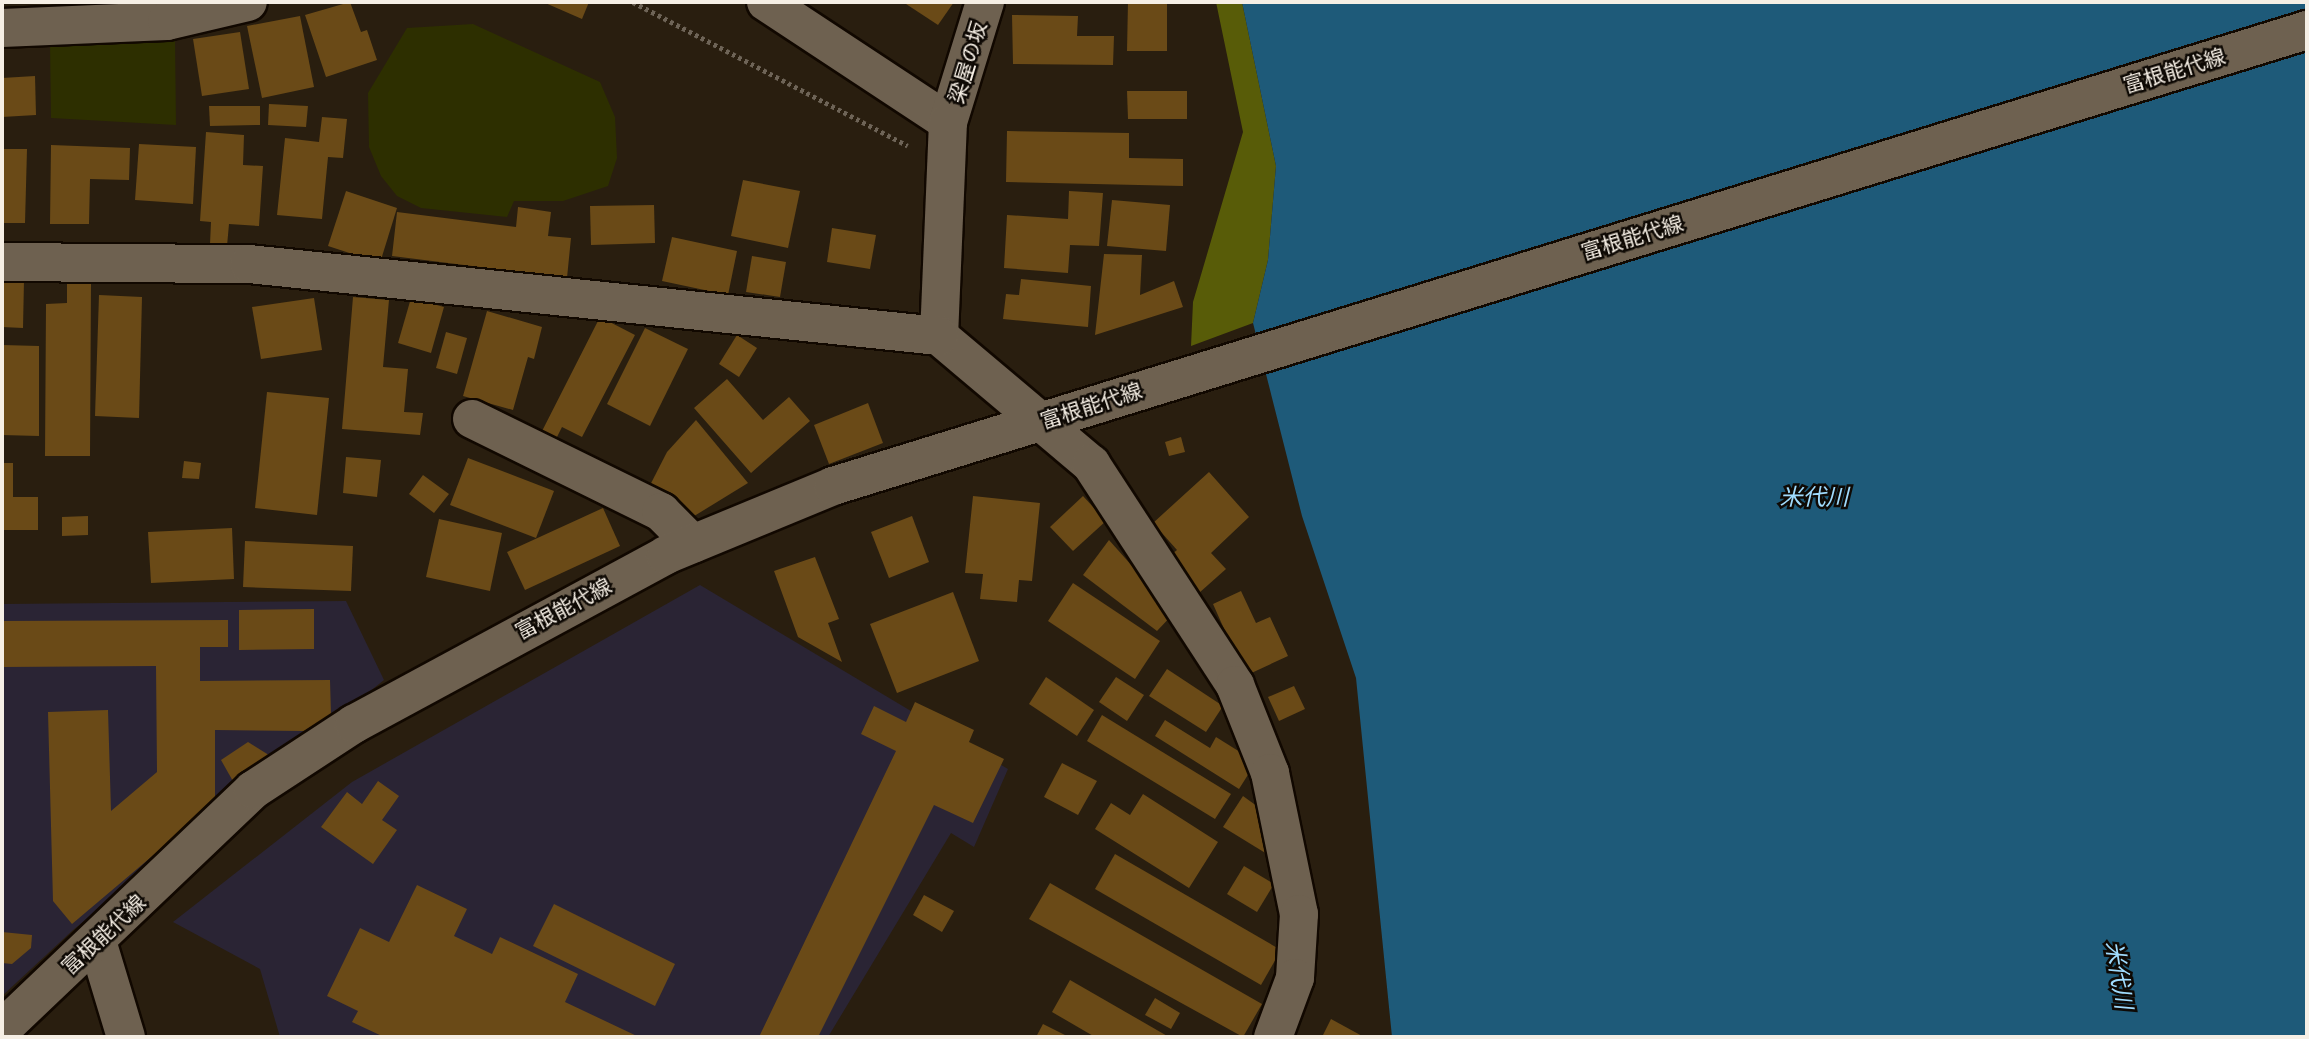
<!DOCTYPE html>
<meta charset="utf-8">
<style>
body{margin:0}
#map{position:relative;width:2309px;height:1039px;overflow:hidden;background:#291e0f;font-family:Mulish,"Noto Sans JP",sans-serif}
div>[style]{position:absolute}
.industrial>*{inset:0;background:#2a2434}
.green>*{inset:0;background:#2d2f00}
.forest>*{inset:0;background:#585c08}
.water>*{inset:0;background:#1e5a79}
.building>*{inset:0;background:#6a4a17}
.path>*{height:4.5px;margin-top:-2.25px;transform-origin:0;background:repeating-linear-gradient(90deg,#6e6457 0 3.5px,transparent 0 7px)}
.roads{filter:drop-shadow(2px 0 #110800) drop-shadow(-2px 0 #110800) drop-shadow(0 2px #110800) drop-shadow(0 -2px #110800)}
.minor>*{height:38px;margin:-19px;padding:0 19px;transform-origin:19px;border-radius:19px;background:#6e6150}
.secondary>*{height:38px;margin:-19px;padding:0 19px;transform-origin:19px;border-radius:19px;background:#6e6150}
span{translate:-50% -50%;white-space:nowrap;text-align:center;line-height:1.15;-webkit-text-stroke:5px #0e0904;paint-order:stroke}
.street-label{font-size:21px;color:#f6efe5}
.water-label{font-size:23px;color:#a0dbfd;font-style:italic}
.frame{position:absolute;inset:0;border:4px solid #f6efe5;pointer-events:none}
</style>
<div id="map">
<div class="industrial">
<i style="clip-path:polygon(700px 585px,1008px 769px,974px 847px,951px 833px,828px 1037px,280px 1037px,260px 969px,173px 922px,352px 782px)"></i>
<i style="clip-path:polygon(346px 601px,384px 680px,73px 930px,2px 996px,2px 604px)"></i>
</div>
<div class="green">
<i style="clip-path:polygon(473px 24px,600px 82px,615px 117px,617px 158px,608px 186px,563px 201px,514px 201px,507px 217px,421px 208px,397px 196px,381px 176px,369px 147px,368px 93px,407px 28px)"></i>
<i style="clip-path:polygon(175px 38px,176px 125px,51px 118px,50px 42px)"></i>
</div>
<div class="forest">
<i style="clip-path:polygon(1216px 2px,1242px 2px,1276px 166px,1268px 260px,1253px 323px,1191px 346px,1193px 302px,1243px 132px)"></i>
</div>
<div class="water">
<i style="clip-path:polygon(1242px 2px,2307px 2px,2307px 1037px,1392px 1037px,1356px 678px,1302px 516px,1253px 323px,1268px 260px,1276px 166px)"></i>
</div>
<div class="building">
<i style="clip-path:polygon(350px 2px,361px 32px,367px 30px,377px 60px,326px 77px,305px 15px)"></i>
<i style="clip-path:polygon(543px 2px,589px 2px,582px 19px)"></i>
<i style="clip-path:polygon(903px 2px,954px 2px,938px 25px)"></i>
<i style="clip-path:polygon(1128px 2px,1167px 2px,1167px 51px,1127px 51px)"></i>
<i style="clip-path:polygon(1012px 15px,1078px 16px,1077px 36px,1114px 36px,1113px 65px,1013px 64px)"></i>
<i style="clip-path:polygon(300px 16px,314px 87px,262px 98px,247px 26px)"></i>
<i style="clip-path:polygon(240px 32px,249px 89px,202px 96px,193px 39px)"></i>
<i style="clip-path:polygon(35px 76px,36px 115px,2px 117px,2px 78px)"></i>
<i style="clip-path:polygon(1127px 91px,1187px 91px,1187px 119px,1128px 119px)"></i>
<i style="clip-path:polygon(269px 104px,308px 106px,306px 127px,268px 125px)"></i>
<i style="clip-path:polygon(209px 106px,260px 106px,260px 125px,210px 126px)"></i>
<i style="clip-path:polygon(322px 117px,347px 119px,343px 158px,328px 157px,322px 219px,277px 215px,285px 138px,319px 142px)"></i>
<i style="clip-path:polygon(1007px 131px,1129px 133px,1129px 158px,1183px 159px,1183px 186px,1006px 182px)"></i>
<i style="clip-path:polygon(206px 132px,244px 135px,243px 165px,263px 166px,259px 226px,229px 224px,227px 246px,210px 244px,211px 222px,200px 221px)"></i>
<i style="clip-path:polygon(139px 144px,196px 147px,193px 204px,135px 200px)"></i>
<i style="clip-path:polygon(51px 145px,130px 148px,129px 180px,90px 179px,89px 224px,50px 224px)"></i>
<i style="clip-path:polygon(2px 149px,27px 149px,25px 223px,2px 223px)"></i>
<i style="clip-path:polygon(743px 180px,800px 191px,788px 248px,731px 236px)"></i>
<i style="clip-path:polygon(346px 191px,397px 208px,380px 263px,328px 246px)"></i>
<i style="clip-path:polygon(1069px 191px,1103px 193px,1099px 246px,1070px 245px,1068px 273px,1004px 268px,1007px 215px,1068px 219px)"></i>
<i style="clip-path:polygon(1112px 200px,1170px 205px,1166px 251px,1107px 246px)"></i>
<i style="clip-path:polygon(654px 205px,655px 243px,591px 245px,590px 206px)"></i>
<i style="clip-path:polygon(518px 207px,551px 212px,548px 236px,571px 238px,567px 278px,392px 256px,397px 212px,516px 227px)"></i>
<i style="clip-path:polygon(832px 228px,876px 235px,870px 269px,827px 262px)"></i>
<i style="clip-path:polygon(672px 237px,737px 251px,728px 295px,662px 281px)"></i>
<i style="clip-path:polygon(1104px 254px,1142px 255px,1140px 295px,1174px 281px,1183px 307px,1095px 335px)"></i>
<i style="clip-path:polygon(752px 256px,786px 262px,780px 297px,746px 292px)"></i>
<i style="clip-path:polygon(1021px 279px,1091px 286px,1088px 327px,1003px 319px,1006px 294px,1019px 295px)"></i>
<i style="clip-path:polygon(2px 280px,24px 280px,23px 328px,2px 327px)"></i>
<i style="clip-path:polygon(67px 282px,91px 282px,90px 456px,45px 456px,46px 304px,67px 303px)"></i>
<i style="clip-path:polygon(99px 295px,142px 297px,139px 418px,95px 416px)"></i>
<i style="clip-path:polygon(353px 297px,389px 300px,383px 367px,408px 369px,404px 412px,423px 413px,420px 435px,342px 429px)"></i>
<i style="clip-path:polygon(314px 298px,322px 350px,261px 359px,252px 307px)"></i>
<i style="clip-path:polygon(411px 298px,444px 307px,431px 353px,398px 343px)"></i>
<i style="clip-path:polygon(487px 311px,542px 327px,534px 359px,528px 357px,513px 410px,463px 396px)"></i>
<i style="clip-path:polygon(600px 317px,635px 335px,582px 437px,562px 427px,552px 447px,538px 439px)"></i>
<i style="clip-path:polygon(645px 328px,688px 349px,650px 426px,607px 404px)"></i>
<i style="clip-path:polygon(446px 332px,467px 338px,457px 374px,436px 368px)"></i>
<i style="clip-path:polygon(737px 335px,757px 348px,739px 377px,719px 364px)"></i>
<i style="clip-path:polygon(2px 345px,39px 346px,39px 436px,2px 435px)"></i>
<i style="clip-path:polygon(727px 379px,763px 420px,789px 397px,810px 421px,751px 473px,694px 408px)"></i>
<i style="clip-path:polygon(267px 392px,329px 398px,317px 515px,255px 508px)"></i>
<i style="clip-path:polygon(868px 403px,883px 443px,829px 464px,814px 425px)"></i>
<i style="clip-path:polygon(696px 420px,748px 483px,691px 518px,646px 493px,667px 452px)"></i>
<i style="clip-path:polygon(1181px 437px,1185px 452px,1169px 456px,1165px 442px)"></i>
<i style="clip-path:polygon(346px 457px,381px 460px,377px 497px,343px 493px)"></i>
<i style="clip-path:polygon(468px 458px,554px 491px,536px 538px,450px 505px)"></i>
<i style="clip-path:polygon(184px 461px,201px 463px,199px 479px,182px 478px)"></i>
<i style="clip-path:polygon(2px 463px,13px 463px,13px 497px,38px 497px,38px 530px,2px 530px)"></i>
<i style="clip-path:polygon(1209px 472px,1249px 517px,1211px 553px,1226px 569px,1199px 593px,1167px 558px,1177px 550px,1153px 523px)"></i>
<i style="clip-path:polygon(423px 475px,449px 494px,434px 513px,409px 494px)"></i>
<i style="clip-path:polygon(973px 496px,1040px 503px,1032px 581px,1019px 580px,1017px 602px,980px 599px,983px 574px,965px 573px)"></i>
<i style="clip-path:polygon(1083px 496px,1106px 521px,1073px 551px,1050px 527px)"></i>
<i style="clip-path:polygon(603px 508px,620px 546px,525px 590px,507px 552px)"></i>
<i style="clip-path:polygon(88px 516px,88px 535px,62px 536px,62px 517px)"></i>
<i style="clip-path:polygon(912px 516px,929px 562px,889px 578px,871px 532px)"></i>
<i style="clip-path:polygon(439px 519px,502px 533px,490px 591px,426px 577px)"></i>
<i style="clip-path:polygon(232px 528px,234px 579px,151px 583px,148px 532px)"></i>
<i style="clip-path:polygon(1109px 540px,1174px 613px,1157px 631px,1083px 575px)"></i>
<i style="clip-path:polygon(245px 541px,353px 546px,351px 591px,243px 587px)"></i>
<i style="clip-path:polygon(815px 557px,839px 619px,828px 623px,842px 662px,798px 637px,774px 571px)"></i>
<i style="clip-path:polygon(1073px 583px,1160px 641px,1135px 679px,1048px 621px)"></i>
<i style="clip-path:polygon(1241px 591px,1256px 623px,1270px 617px,1288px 656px,1245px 676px,1213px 604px)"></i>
<i style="clip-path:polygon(953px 592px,979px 661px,897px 693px,870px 624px)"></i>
<i style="clip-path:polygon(314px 609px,314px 649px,239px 650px,239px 610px)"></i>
<i style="clip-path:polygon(228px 620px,228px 647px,200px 647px,200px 681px,330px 680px,331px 715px,304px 731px,215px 730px,215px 803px,72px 924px,53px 901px,48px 712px,108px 710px,111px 811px,157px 772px,156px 666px,2px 667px,2px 621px)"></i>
<i style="clip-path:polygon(1167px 669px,1223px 706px,1206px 732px,1149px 696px)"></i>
<i style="clip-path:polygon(1046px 677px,1094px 710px,1077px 736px,1029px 704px)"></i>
<i style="clip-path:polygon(1116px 677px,1144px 695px,1127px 721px,1099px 702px)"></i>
<i style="clip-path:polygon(1294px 686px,1305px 709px,1279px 721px,1268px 697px)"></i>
<i style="clip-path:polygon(915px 702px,974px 730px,969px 742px,1004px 759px,973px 823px,934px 805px,818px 1037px,759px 1037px,896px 751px,861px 734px,874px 706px,906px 722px)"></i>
<i style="clip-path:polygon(1102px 715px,1231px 794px,1215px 819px,1087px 741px)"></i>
<i style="clip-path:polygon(1165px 720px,1210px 748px,1216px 737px,1256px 762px,1239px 789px,1155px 736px)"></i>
<i style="clip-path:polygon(248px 742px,272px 757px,234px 783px,221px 760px)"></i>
<i style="clip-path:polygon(1062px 763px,1097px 781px,1078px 815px,1044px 797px)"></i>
<i style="clip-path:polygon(378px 781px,399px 796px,382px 820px,397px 830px,373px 864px,321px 827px,347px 792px,362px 804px)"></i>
<i style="clip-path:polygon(1143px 794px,1218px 842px,1189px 888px,1095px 829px,1111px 803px,1130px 815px)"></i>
<i style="clip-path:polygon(1243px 796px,1276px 820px,1267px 854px,1223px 827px)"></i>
<i style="clip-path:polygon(1115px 854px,1281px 950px,1261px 985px,1095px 889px)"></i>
<i style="clip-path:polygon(1244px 866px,1274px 884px,1257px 912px,1227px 894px)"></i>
<i style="clip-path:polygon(1050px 883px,1262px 1004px,1243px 1037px,1029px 919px)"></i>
<i style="clip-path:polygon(417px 885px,467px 909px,454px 936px,492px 954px,500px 937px,578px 974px,565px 1002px,639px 1037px,384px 1037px,352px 1022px,358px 1011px,327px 996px,360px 928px,389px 942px)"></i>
<i style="clip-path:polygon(924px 895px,954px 911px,942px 932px,913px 915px)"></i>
<i style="clip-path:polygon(554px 904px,675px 964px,655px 1006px,533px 946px)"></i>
<i style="clip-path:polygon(2px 932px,32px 935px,31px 948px,12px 964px,2px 963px)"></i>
<i style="clip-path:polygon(1070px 980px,1169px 1037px,1095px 1037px,1052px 1012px)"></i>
<i style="clip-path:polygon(1155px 998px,1180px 1013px,1171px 1029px,1145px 1015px)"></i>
<i style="clip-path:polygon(1331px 1019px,1364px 1037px,1322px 1037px)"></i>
<i style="clip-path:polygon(1043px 1024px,1069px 1037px,1036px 1037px)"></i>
</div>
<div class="path">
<i style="left:633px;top:2px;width:310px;rotate:27.6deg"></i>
</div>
<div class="roads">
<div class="minor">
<i style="left:766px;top:2px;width:218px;rotate:33.4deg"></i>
<i style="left:985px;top:2px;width:126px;rotate:107.1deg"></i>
<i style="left:948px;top:122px;width:214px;rotate:92.4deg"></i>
<i style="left:939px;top:336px;width:199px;rotate:40.1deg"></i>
<i style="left:1091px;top:464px;width:264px;rotate:56.9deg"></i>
<i style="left:1235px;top:685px;width:95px;rotate:68.3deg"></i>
<i style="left:1270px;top:773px;width:144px;rotate:78.4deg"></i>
<i style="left:1299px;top:914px;width:64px;rotate:93.6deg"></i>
<i style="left:1295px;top:978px;width:63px;rotate:110.4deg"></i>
<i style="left:2px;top:28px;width:165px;rotate:-2.4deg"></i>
<i style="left:167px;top:21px;width:83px;rotate:-13.2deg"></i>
<i style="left:2px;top:262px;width:247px;rotate:0.5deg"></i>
<i style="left:249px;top:264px;width:694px;rotate:5.96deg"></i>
<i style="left:472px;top:419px;width:211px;rotate:26.2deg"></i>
<i style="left:661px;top:512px;width:45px;rotate:45deg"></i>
<i style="left:97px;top:941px;width:100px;rotate:73.2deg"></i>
</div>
<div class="secondary">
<i style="left:2px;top:1029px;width:347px;rotate:-43.6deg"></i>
<i style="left:253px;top:790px;width:121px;rotate:-33.2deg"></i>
<i style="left:354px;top:724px;width:355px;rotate:-28.4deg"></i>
<i style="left:666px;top:555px;width:181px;rotate:-22.4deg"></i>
<i style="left:833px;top:486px;width:1543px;rotate:-17.19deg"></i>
</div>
</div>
<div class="street-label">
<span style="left:967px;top:62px;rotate:-73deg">梁屋の坂</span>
<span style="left:2174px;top:70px;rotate:-17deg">富根能代線</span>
<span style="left:1632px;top:237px;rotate:-17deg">富根能代線</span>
<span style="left:1091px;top:405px;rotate:-18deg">富根能代線</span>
<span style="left:563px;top:608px;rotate:-28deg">富根能代線</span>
<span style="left:103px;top:934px;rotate:-43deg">富根能代線</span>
</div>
<div class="water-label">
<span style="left:1814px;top:497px">米代川</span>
<span style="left:2119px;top:975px;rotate:81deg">米代川</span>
</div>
<div class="frame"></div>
</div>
